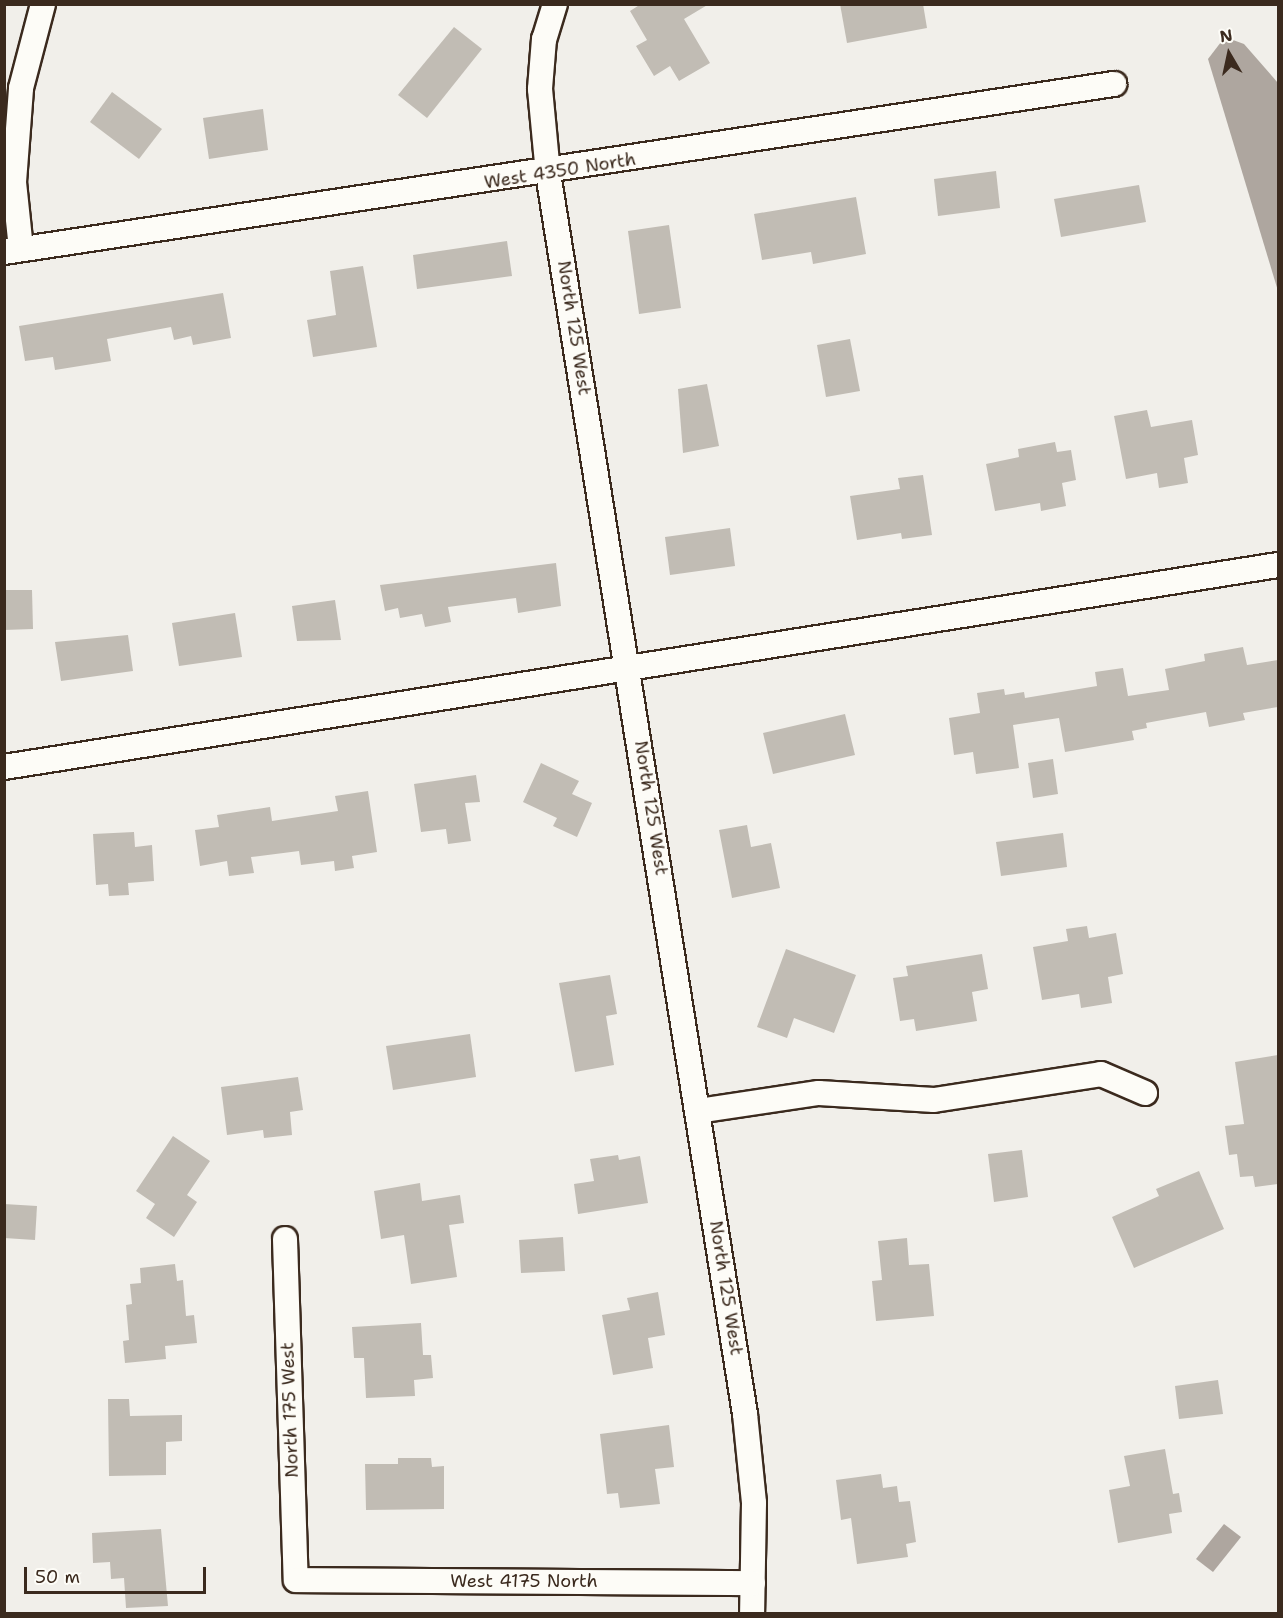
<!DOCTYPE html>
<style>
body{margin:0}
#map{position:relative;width:1283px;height:1618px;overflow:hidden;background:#f1efea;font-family:"Shantell Sans",sans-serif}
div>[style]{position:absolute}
.water>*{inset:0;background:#aea69f}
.building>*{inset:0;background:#c1bcb4}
.roads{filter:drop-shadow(2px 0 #3b2a1e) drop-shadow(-2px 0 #3b2a1e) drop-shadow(0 2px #3b2a1e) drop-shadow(0 -2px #3b2a1e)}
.minor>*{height:24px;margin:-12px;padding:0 12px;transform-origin:12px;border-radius:12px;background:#fdfcf7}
span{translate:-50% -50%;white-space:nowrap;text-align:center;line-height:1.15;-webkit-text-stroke:4.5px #fdfcf7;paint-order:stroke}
.street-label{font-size:18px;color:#3b2a1e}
.frame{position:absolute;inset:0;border:6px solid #3b2a1e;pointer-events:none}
.north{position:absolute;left:1199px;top:24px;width:60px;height:60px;-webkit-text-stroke:4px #fdfcf7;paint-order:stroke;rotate:351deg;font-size:16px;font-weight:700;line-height:24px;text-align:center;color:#3b2a1e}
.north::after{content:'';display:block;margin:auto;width:21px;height:27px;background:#3b2a1e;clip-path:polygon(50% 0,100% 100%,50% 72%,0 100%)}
.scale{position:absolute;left:24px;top:1567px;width:182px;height:27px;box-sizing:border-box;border:3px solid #3b2a1e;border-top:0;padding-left:8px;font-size:18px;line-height:21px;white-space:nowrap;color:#3b2a1e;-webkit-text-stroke:4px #fdfcf7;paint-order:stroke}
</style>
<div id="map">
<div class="water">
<i style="clip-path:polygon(1233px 40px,1244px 44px,1278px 83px,1278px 291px,1208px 59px,1221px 42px)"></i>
<i style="clip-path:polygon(1224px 1524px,1241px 1537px,1213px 1572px,1196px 1559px)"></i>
</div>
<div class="building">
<i style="clip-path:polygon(641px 4px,709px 4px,684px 19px,710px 63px,679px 81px,670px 66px,654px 76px,636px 46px,647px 40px,630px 11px)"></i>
<i style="clip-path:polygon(840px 4px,923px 4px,927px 28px,847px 43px)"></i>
<i style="clip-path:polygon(454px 27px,482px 49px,427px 118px,398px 95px)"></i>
<i style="clip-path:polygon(112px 92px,162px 129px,139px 159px,90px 122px)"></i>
<i style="clip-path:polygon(263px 109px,268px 150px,209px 159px,203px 118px)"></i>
<i style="clip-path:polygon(996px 171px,1000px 208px,938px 216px,934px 179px)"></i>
<i style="clip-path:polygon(1139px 185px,1146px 222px,1061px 237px,1054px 199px)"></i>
<i style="clip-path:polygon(856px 197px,866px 254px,813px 264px,811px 252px,762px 260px,754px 214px)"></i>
<i style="clip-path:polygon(669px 225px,681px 308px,639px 314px,628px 231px)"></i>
<i style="clip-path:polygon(507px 241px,512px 276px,417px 289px,413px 255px)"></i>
<i style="clip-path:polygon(363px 266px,377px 347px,313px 357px,307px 320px,336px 315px,330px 271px)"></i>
<i style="clip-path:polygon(223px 293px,231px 338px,193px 345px,191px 336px,174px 340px,171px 327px,107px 339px,111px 361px,55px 370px,53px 357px,25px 361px,19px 326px)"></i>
<i style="clip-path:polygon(850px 339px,860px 391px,826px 397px,817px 345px)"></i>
<i style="clip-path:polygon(707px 384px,719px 446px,683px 453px,678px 389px)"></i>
<i style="clip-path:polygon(1147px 410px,1151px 427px,1192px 420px,1198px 455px,1184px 458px,1188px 483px,1159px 488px,1157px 473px,1126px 479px,1114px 416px)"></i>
<i style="clip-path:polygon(1055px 442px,1057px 452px,1071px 450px,1076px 480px,1062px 483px,1066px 506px,1041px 511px,1040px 503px,995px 511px,986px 464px,1019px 457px,1018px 449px)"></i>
<i style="clip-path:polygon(923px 475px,932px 535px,902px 539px,901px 533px,857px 540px,850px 496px,900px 489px,898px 478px)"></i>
<i style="clip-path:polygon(730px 528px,735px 566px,670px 575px,665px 537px)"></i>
<i style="clip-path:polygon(556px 563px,561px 606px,518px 613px,516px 598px,448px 607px,451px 622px,425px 627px,422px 614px,400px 618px,398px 608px,385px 611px,380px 585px)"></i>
<i style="clip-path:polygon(4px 590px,32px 590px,33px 629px,4px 630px)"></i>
<i style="clip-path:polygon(335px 600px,341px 640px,297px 641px,292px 606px)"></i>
<i style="clip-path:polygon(235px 613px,242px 657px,179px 666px,172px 623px)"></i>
<i style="clip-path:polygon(128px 635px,133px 671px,61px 681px,55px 642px)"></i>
<i style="clip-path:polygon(1243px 647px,1247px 665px,1278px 660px,1278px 707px,1243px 713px,1245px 720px,1209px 727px,1206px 712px,1146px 723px,1147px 728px,1132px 731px,1134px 740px,1065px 752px,1059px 718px,1013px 725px,1019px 768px,976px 774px,973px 752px,954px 755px,949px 718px,980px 713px,977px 693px,1004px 689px,1005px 695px,1024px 692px,1025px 698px,1097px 686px,1095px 672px,1123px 668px,1128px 696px,1169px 690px,1165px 669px,1205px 661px,1204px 654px)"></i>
<i style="clip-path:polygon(845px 714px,855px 755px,773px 774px,763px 733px)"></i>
<i style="clip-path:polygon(1053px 759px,1058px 794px,1033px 798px,1028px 763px)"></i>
<i style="clip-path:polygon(541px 763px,579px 781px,572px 794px,592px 803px,577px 837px,553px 826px,557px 818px,523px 802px)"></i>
<i style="clip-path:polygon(476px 775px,480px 802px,465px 803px,471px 841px,448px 844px,446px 829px,421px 832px,414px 784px)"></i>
<i style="clip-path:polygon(368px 791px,377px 852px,352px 856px,354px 868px,335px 871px,334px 861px,301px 865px,299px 851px,251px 857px,254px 873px,229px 876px,227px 861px,200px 866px,195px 830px,219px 827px,217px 815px,270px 807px,272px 821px,338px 811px,335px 796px)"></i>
<i style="clip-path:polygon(747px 825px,751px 847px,771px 843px,780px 888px,732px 898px,719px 830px)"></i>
<i style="clip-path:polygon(134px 832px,135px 847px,152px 845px,154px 881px,128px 883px,129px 895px,109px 896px,108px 884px,96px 885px,93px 834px)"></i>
<i style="clip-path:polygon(1063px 833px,1067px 867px,1001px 876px,996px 842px)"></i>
<i style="clip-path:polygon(1087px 926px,1089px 938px,1116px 933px,1123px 974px,1108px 977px,1112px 1003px,1081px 1008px,1079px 994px,1042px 1000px,1033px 947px,1068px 941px,1066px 929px)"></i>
<i style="clip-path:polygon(786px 949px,856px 975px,834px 1033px,794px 1018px,787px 1038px,757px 1027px)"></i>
<i style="clip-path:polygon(982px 954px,988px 989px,972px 992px,977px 1021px,916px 1031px,914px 1019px,900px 1021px,893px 978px,908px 976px,906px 966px)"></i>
<i style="clip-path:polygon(610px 975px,617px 1014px,606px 1016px,614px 1065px,575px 1072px,559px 983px)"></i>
<i style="clip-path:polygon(470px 1034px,476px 1077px,393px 1090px,386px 1046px)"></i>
<i style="clip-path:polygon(1278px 1055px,1278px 1184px,1255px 1187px,1253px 1176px,1240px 1177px,1237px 1154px,1229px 1155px,1225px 1126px,1244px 1124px,1235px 1062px)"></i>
<i style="clip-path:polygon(298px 1077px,303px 1110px,290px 1112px,292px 1135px,264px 1138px,263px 1130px,227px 1135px,221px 1087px)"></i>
<i style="clip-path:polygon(173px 1136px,210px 1161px,187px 1195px,197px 1202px,174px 1237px,146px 1218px,155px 1204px,136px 1191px)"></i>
<i style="clip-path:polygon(1022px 1150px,1028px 1197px,994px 1202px,988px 1154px)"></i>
<i style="clip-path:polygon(618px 1155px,619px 1160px,640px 1156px,648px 1203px,578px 1214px,574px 1184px,594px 1181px,590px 1159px)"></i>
<i style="clip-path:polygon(1199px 1171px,1224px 1229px,1134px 1268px,1112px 1217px,1159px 1196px,1156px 1189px)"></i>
<i style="clip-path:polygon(420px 1183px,422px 1201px,460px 1195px,464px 1223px,449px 1225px,457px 1277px,411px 1284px,404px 1235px,381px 1239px,374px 1191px)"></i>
<i style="clip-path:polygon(4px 1204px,37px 1206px,35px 1240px,4px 1238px)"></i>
<i style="clip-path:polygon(563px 1237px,565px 1271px,521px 1273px,519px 1240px)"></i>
<i style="clip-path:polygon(907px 1238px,909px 1265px,929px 1264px,934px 1316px,876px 1321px,872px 1281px,882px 1280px,878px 1241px)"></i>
<i style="clip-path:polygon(175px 1264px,177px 1281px,183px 1280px,186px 1316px,194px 1315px,197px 1343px,165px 1346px,166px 1359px,125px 1363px,123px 1341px,129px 1340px,126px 1305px,132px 1304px,130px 1284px,141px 1283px,140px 1268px)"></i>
<i style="clip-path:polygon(658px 1292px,665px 1335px,648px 1338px,653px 1368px,613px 1375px,602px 1315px,630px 1310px,627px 1298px)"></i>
<i style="clip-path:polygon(421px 1323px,423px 1355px,431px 1355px,433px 1378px,414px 1380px,415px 1396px,366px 1398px,364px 1358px,354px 1358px,352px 1327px)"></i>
<i style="clip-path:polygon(1218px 1380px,1223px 1414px,1179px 1419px,1175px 1386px)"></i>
<i style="clip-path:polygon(108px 1399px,129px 1399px,130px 1416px,182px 1415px,182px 1441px,166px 1442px,166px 1475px,109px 1476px)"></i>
<i style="clip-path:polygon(669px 1425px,674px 1467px,655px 1469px,660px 1504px,620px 1508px,618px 1493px,607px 1494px,600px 1434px)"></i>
<i style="clip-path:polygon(1165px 1449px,1173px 1494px,1179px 1493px,1182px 1512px,1169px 1514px,1172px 1533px,1118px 1543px,1109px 1490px,1130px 1486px,1124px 1456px)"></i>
<i style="clip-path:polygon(398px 1458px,431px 1458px,432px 1467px,444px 1466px,444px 1509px,366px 1510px,365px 1464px,398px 1464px)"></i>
<i style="clip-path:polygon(881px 1474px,883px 1488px,897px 1486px,899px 1502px,910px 1501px,916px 1542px,906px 1544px,908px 1557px,857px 1564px,851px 1518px,841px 1520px,836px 1480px)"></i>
<i style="clip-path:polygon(161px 1529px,168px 1606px,126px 1608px,124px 1578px,111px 1579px,110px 1562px,93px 1563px,92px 1533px)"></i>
</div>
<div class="roads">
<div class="minor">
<i style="left:555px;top:4px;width:37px;rotate:107deg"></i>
<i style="left:544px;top:39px;width:50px;rotate:94.6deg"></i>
<i style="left:540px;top:89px;width:84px;rotate:84.6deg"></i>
<i style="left:548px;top:173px;width:1257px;rotate:80.98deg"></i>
<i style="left:745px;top:1414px;width:89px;rotate:84.2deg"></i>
<i style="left:754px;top:1503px;width:111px;rotate:91deg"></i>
<i style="left:21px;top:249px;width:67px;rotate:-96deg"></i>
<i style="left:14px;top:182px;width:94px;rotate:-85.7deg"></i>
<i style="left:21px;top:88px;width:87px;rotate:-75.3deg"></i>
<i style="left:4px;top:252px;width:1123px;rotate:-8.61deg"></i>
<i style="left:4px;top:767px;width:1290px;rotate:-9.01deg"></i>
<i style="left:698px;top:1111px;width:122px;rotate:-8.5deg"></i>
<i style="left:819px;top:1093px;width:115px;rotate:3.5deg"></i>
<i style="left:934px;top:1100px;width:169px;rotate:-8.8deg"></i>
<i style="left:1101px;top:1074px;width:48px;rotate:23.4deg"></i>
<i style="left:285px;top:1239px;width:341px;rotate:88.2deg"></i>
<i style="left:296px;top:1580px;width:457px;rotate:0.4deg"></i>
</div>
</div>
<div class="street-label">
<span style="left:560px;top:171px;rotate:-9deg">West 4350 North</span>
<span style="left:574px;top:328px;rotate:81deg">North 125 West</span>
<span style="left:651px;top:808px;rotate:81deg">North 125 West</span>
<span style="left:726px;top:1288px;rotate:81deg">North 125 West</span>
<span style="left:290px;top:1410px;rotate:-92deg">North 175 West</span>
<span style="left:524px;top:1581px">West 4175 North</span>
</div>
<div class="frame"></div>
<div class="north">N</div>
<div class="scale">50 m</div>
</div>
